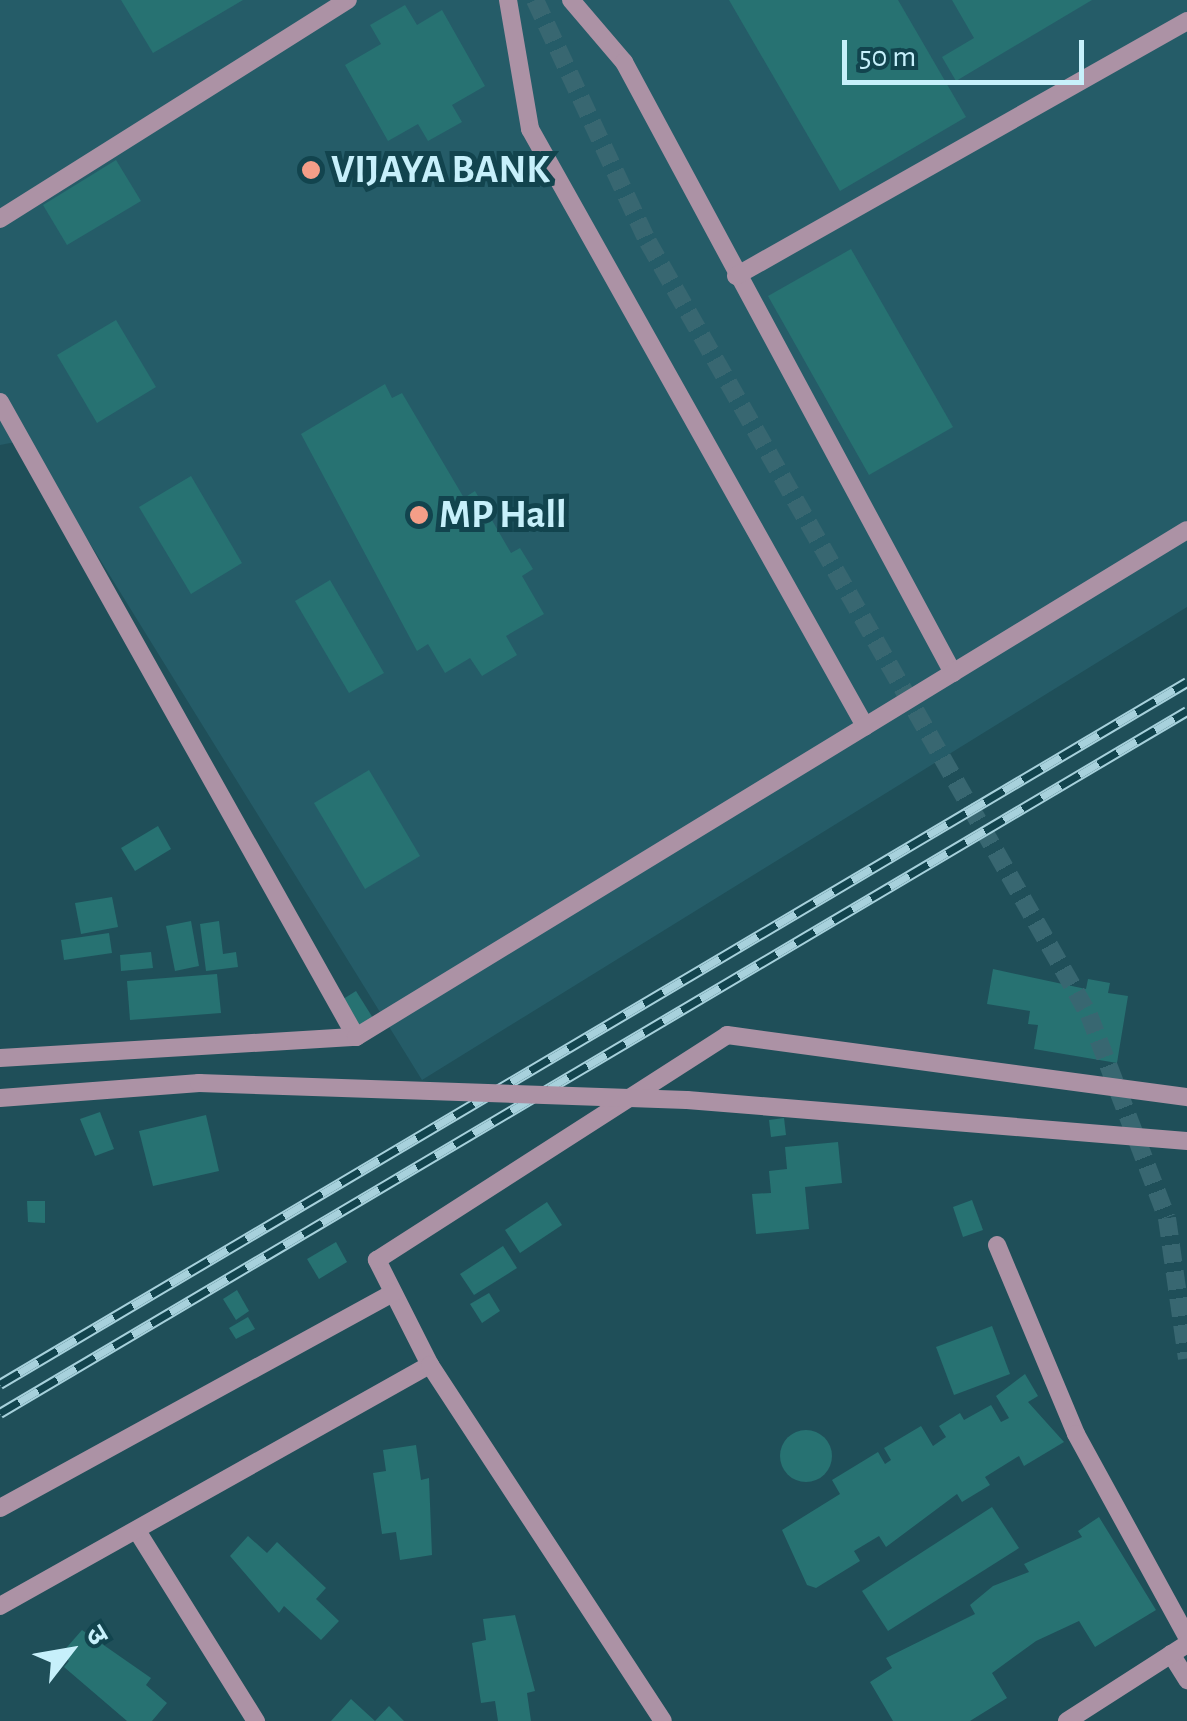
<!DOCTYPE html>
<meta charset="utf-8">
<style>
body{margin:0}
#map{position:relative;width:1187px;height:1721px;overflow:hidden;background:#1f4f59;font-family:"Alegreya Sans","Noto Sans Devanagari",sans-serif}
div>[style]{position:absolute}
.built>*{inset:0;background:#255c68}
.building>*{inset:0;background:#277272}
.round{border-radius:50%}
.minor-tunnel>*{height:18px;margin-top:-9px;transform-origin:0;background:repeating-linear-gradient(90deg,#386771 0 18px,transparent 0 27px)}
.minor>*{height:18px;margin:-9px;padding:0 9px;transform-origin:9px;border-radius:9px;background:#ac92a5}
.rail>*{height:11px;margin-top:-5.5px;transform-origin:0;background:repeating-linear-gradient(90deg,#12444e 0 22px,#a7d1dc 0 44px);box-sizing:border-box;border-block:2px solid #a7d1dc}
.minor-bridge>*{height:18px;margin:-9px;padding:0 9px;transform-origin:9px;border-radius:9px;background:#ac92a5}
.dots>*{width:28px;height:28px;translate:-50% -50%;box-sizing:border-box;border:5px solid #12444e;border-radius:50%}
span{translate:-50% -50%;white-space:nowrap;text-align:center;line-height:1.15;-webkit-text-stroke:10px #12444e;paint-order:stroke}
.poi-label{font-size:40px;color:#c7f0fb;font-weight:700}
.left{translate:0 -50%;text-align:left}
.north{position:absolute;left:20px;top:1601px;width:100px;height:100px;-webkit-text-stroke:8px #12444e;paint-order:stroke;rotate:59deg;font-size:28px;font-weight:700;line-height:40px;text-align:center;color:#c7f0fb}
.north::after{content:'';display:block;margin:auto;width:35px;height:45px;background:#c7f0fb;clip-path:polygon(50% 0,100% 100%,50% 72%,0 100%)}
.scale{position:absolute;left:842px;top:40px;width:242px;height:45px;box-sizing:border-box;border:5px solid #c7f0fb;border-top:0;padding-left:12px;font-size:30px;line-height:35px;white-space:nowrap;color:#c7f0fb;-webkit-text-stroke:8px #12444e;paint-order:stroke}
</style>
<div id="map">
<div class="built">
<i style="clip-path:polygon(0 0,1187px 0,1187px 607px,422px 1080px,26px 440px,0 445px)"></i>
</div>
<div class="building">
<i style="clip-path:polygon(121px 0,243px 0,153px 53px)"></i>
<i style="clip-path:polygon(729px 0,898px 0,966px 117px,840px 191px)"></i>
<i style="clip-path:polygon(952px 0,1092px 0,956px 81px,942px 57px,974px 38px)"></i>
<i style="clip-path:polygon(405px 5px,417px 25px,442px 10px,485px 86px,452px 105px,462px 122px,428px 141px,418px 124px,388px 141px,345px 65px,381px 44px,370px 25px)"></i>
<i style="clip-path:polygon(116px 160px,141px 201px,67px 245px,43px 205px)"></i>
<i style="clip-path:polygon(851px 249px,953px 427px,869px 475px,768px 296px)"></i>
<i style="clip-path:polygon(116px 320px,156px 387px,97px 423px,57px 355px)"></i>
<i style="clip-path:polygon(385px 384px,392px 398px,402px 393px,464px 498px,475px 491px,511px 553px,520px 548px,533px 569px,522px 576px,544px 614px,506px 636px,517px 655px,482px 676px,470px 658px,445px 673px,428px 644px,417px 651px,301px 434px)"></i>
<i style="clip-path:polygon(191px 476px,242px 563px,191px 594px,139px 507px)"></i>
<i style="clip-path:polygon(330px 580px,384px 673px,349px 693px,295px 601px)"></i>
<i style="clip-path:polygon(369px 770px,420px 856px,365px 889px,314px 803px)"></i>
<i style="clip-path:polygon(158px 826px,171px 849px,135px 871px,121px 848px)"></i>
<i style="clip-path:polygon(112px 897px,118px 927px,81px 934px,75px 903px)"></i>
<i style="clip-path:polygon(191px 921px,199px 966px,175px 971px,166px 926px)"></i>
<i style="clip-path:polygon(219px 921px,223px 954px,236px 952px,238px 967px,206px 971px,200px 924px)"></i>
<i style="clip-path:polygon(109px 933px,112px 953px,64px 960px,61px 940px)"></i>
<i style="clip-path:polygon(151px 952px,153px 968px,121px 971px,120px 955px)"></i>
<i style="clip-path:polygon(993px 969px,1086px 989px,1088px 979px,1110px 983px,1108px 993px,1128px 996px,1117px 1063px,1034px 1049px,1038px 1025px,1028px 1024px,1030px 1011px,987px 1004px)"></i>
<i style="clip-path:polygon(217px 974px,221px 1013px,130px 1020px,127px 981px)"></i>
<i style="clip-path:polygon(356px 991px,378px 1026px,362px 1036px,340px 1001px)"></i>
<i style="clip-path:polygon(100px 1112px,114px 1149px,95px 1156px,80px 1119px)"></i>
<i style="clip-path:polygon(206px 1115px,219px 1171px,153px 1186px,139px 1131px)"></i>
<i style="clip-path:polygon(784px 1118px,786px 1135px,771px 1137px,769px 1120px)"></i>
<i style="clip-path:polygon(838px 1142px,842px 1183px,805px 1187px,809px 1229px,756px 1234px,752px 1194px,771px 1193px,769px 1171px,787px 1169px,785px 1147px)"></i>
<i style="clip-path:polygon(972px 1200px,983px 1230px,963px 1237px,953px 1207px)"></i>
<i style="clip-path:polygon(27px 1201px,45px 1201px,45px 1223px,28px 1222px)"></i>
<i style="clip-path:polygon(547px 1202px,562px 1225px,520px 1253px,505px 1230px)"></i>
<i style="clip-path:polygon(336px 1242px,347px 1262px,319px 1279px,307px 1259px)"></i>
<i style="clip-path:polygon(503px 1246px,517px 1268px,474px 1295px,460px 1274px)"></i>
<i style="clip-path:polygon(237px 1290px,249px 1311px,236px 1320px,223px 1299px)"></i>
<i style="clip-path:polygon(489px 1293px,500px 1311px,482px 1323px,470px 1304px)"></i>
<i style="clip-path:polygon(248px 1317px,255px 1329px,236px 1339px,229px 1328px)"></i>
<i style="clip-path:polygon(992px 1326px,1010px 1374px,954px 1395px,936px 1347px)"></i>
<i style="clip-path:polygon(1025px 1374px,1038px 1396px,1028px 1402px,1064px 1442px,1024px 1466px,1019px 1456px,985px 1477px,990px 1485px,962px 1502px,957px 1494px,886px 1547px,879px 1536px,854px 1551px,860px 1561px,816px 1588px,807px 1585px,782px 1530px,840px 1494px,832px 1480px,878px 1452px,885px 1464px,891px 1460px,884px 1448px,921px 1426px,933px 1446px,946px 1437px,939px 1426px,960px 1413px,964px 1420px,991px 1405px,1001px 1422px,1009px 1418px,996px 1396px)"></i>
<i class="round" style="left:780px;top:1430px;width:52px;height:52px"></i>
<i style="clip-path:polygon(416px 1445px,421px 1480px,429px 1478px,432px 1555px,400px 1560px,396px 1532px,382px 1534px,373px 1473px,386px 1471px,383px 1450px)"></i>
<i style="clip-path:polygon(992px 1507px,1019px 1548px,888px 1631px,862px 1591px)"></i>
<i style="clip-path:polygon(1099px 1517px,1156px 1610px,1095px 1647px,1079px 1621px,1036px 1641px,992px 1673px,1007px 1698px,970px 1721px,893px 1721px,870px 1682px,892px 1668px,886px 1658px,975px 1614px,970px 1605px,993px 1586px,1029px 1572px,1024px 1564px,1082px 1537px,1078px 1531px)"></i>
<i style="clip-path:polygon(248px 1536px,267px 1553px,277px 1542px,326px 1588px,316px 1599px,339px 1621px,321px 1640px,284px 1606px,279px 1613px,230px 1556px)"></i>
<i style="clip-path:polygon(515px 1615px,535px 1691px,527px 1693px,531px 1721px,498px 1721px,495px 1701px,481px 1703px,472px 1643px,486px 1640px,483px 1619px)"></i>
<i style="clip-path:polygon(82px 1630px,151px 1678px,146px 1685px,167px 1703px,152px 1721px,127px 1721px,64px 1667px,69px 1661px,61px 1654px)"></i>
<i style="clip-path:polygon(351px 1699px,375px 1721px,389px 1706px,404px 1721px,331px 1721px)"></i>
</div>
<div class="minor-tunnel">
<i style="left:535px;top:0;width:267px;rotate:65deg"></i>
<i style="left:648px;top:242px;width:890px;rotate:60.3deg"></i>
<i style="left:1089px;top:1015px;width:217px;rotate:69deg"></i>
<i style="left:1167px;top:1218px;width:142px;rotate:81.9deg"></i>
</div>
<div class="minor">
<i style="left:508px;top:0;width:131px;rotate:80.3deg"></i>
<i style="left:530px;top:129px;width:685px;rotate:60.7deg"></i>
<i style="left:571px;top:0;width:82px;rotate:49.5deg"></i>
<i style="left:624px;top:62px;width:694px;rotate:61.7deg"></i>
<i style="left:0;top:219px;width:411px;rotate:-32.2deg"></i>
<i style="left:736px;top:276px;width:518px;rotate:-29.48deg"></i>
<i style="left:0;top:402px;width:728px;rotate:60.72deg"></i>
<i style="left:0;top:1058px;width:357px;rotate:-3.4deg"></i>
<i style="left:356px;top:1037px;width:973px;rotate:-31.39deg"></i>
<i style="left:0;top:1098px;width:200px;rotate:-4.3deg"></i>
<i style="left:997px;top:1245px;width:205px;rotate:67.3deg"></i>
<i style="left:1076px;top:1434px;width:231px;rotate:61.3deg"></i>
<i style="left:430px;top:1365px;width:118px;rotate:-116.8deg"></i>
<i style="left:377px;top:1260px;width:416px;rotate:-32.7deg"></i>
<i style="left:727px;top:1035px;width:464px;rotate:7.7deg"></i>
<i style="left:0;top:1508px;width:448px;rotate:-28.7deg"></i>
<i style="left:139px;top:1534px;width:221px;rotate:58deg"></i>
<i style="left:0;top:1606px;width:493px;rotate:-29.3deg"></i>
<i style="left:430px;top:1365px;width:425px;rotate:56.8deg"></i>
<i style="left:1171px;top:1654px;width:31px;rotate:58deg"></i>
<i style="left:1067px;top:1721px;width:143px;rotate:-32.7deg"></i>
</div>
<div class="rail">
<i style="left:0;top:1384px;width:1379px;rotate:-30.6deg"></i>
<i style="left:0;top:1413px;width:1379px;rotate:-30.6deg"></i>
</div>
<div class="minor-bridge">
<i style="left:199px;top:1083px;width:488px;rotate:2deg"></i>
<i style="left:687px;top:1100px;width:502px;rotate:4.69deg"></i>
</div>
<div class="dots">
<i style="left:311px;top:170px;background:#f49e88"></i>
<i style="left:419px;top:515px;background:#f49e88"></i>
</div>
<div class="poi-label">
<span class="left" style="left:331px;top:170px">VIJAYA BANK</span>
<span class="left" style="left:439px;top:515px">MP Hall</span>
</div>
<div class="north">उ</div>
<div class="scale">50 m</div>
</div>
